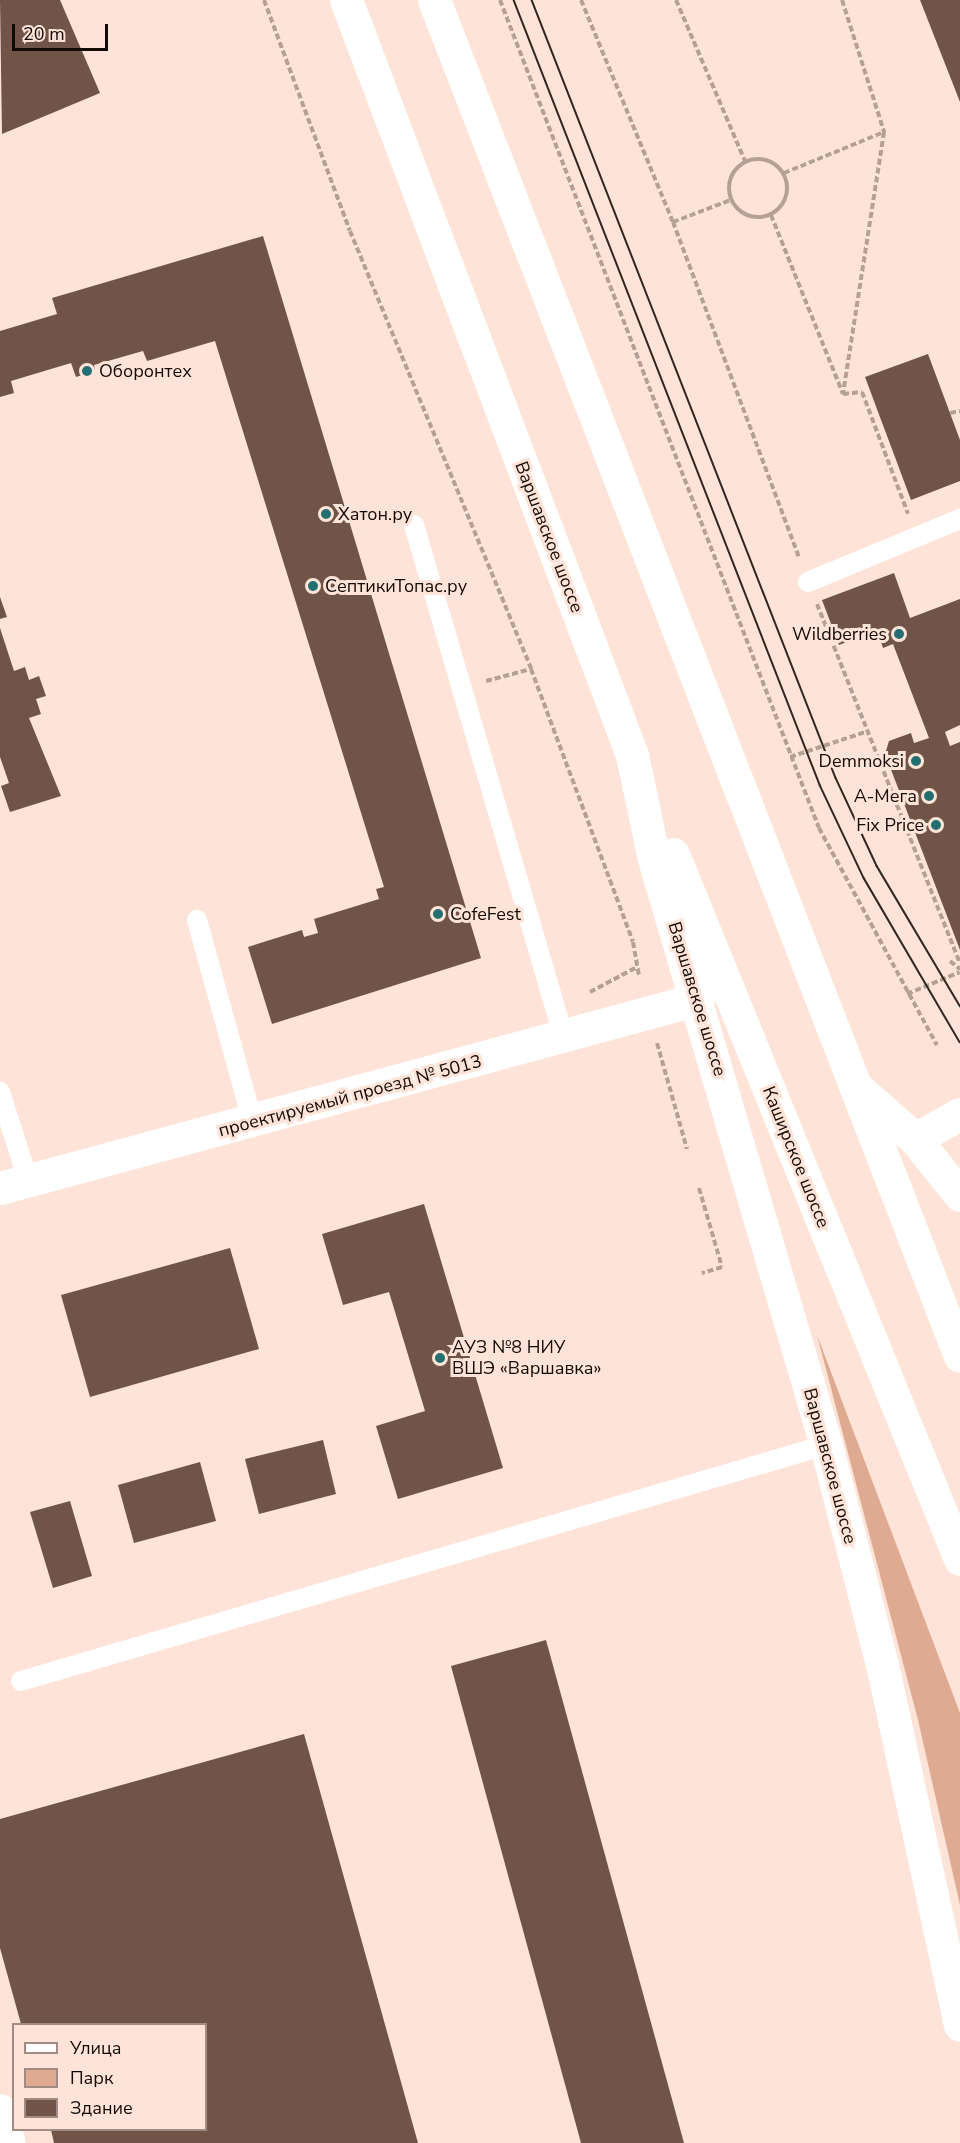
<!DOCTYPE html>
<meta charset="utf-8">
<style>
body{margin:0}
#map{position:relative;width:960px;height:2143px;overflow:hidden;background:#fee4d8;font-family:"Nunito Sans",sans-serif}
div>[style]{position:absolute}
.green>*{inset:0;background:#deaa91}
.building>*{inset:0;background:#705447}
.path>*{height:4px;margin-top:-2px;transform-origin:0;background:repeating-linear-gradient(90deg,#b5a096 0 6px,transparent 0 9px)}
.path>.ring{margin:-2px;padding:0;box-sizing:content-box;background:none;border:4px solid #b5a096;border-radius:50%}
.service>*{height:20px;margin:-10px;padding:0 10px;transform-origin:10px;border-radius:10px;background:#fff}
.minor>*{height:33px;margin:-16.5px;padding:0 16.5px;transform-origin:16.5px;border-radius:16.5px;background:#fff}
.tertiary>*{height:33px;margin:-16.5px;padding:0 16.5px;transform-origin:16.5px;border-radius:16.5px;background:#fff}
.primary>*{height:33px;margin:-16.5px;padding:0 16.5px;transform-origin:16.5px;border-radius:16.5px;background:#fff}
.tram>*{height:1.5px;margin:-0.75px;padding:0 0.75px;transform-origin:0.75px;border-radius:0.75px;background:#322621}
.dots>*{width:16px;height:16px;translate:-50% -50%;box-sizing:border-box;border:3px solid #fee4d8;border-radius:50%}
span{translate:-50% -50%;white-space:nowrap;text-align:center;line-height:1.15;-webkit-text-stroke:6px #fee4d8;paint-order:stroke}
.poi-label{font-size:18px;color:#130905}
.left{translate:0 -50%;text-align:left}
.right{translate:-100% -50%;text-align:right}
.street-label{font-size:18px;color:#130905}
.legend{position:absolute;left:12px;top:2023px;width:195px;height:108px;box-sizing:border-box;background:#fee4d8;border:2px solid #a08c84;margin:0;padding:8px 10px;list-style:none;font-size:18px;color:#130905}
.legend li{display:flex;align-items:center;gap:12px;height:30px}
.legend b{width:30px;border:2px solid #a08c84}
.scale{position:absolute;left:12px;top:24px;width:96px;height:27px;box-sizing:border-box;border:3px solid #130905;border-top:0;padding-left:8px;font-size:18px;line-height:21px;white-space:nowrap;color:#130905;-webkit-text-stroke:4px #fee4d8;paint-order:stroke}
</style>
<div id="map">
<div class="green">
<i style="clip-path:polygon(817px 1335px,960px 1713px,960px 1905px,918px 1720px)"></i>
</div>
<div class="building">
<i style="clip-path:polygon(0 0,60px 0,100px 93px,2px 134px)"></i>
<i style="clip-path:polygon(920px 0,960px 0,960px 102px)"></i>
<i style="clip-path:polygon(263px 236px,481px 958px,272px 1024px,248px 947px,302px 930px,304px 937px,318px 933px,314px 919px,379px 899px,376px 889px,384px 887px,215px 341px,147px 361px,143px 351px,94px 365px,95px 371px,76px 377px,71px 363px,11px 381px,14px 393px,0 397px,0 331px,57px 314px,52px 298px)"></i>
<i style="clip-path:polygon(928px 354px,960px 440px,960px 481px,911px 500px,865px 377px)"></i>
<i style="clip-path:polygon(894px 573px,910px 618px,960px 599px,960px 725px,945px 732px,950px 746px,960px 742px,960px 950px,885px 754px,889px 741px,911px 733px,914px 743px,929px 738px,893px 644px,883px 648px,877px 630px,839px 645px,822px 600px)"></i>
<i style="clip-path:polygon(0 597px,7px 617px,0 619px)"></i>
<i style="clip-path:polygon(0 628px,14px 671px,25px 667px,29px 680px,39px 676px,46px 696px,36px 699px,41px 714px,29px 718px,61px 796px,10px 812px,1px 786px,9px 783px,0 757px)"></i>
<i style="clip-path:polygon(424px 1204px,503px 1468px,398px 1499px,376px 1426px,425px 1411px,389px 1292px,343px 1305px,322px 1234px)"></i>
<i style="clip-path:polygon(230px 1248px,259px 1349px,90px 1397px,61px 1295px)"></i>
<i style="clip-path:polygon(323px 1440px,336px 1494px,259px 1514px,245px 1459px)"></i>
<i style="clip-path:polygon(200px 1462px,216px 1521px,134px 1543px,118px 1485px)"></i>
<i style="clip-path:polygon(70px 1501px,92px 1576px,53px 1588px,30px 1512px)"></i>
<i style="clip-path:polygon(546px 1640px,684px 2143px,581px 2143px,451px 1666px)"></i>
<i style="clip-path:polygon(304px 1734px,418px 2143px,54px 2143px,51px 2130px,206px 2130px,206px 2024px,21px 2024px,0 1948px,0 1819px)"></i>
</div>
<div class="path">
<i style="left:264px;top:0;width:246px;rotate:69.6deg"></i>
<i style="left:350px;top:231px;width:474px;rotate:67.5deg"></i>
<i style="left:531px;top:669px;width:291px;rotate:69.5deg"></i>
<i style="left:633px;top:942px;width:36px;rotate:80deg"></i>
<i style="left:500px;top:0;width:887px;rotate:68.93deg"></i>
<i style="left:819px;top:828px;width:247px;rotate:61.5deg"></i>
<i style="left:581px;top:0;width:240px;rotate:67.5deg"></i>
<i style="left:673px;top:222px;width:359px;rotate:69.4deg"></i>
<i style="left:676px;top:0;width:175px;rotate:66.8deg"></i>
<i style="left:842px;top:0;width:139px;rotate:72.3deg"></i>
<i class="ring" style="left:729px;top:159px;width:54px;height:54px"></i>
<i style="left:784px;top:173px;width:108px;rotate:-22.3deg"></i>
<i style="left:884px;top:132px;width:265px;rotate:98.9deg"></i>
<i style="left:771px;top:215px;width:193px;rotate:68.1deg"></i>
<i style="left:673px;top:222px;width:62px;rotate:-20.8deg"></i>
<i style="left:843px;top:394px;width:19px;rotate:-6deg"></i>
<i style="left:862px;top:392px;width:130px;rotate:69.3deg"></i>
<i style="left:950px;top:413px;width:10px;rotate:-11deg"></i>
<i style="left:817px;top:604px;width:387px;rotate:68.3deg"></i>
<i style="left:486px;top:681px;width:47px;rotate:-14.9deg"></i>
<i style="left:790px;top:757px;width:79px;rotate:-18.4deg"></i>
<i style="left:950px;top:961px;width:13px;rotate:39deg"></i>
<i style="left:590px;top:992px;width:53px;rotate:-28deg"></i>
<i style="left:907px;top:994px;width:57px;rotate:-22.5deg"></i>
<i style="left:657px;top:1043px;width:110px;rotate:74.2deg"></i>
<i style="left:699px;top:1188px;width:82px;rotate:73.8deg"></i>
<i style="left:722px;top:1267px;width:21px;rotate:163deg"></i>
</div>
<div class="service">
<i style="left:414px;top:525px;width:534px;rotate:73.7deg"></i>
<i style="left:808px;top:582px;width:165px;rotate:-22.5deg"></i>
<i style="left:197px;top:920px;width:211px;rotate:74.6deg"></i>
<i style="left:0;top:1092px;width:92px;rotate:72.3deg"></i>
<i style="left:21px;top:1681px;width:839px;rotate:-16.34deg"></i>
</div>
<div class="minor">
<i style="left:915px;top:1139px;width:51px;rotate:-29.1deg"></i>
</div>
<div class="tertiary">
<i style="left:0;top:1188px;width:723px;rotate:-15.15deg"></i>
<i style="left:0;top:2110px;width:34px;rotate:75deg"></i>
</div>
<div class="primary">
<i style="left:346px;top:0;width:807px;rotate:69.25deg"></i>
<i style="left:632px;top:755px;width:106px;rotate:78.1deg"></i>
<i style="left:654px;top:859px;width:611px;rotate:73.64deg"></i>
<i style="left:826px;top:1445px;width:226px;rotate:75.7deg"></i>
<i style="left:882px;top:1664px;width:369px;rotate:77.8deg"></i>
<i style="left:434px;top:0;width:1454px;rotate:68.8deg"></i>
<i style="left:673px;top:854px;width:761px;rotate:67.85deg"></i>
<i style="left:862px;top:1092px;width:71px;rotate:41.6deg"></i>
<i style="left:915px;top:1139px;width:72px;rotate:51.2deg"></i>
</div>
<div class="tram">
<i style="left:514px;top:0;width:843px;rotate:68.7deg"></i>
<i style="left:820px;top:785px;width:103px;rotate:64.7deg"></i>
<i style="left:864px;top:878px;width:190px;rotate:59.7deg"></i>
<i style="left:532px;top:0;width:835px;rotate:68.66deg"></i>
<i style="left:836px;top:778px;width:97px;rotate:65deg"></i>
<i style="left:877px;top:866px;width:163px;rotate:59.3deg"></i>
</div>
<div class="dots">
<i style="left:87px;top:371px;background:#236e70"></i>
<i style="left:326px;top:514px;background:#236e70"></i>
<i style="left:313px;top:586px;background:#236e70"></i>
<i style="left:899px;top:634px;background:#236e70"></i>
<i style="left:916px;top:761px;background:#236e70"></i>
<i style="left:929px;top:796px;background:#236e70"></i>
<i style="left:936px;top:825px;background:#236e70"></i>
<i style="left:438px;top:914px;background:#236e70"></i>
<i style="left:440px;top:1358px;background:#236e70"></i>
</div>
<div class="poi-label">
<span class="left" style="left:99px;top:371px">Оборонтех</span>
<span class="left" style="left:338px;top:514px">Хатон.ру</span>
<span class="left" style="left:325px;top:586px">СептикиТопас.ру</span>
<span class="right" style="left:887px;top:634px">Wildberries</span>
<span class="right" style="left:904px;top:761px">Demmoksi</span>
<span class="right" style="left:917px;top:796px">А-Мега</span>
<span class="right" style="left:924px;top:825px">Fix Price</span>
<span class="left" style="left:450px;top:914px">CofeFest</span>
<span class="left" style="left:452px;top:1358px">АУЗ №8 НИУ<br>ВШЭ «Варшавка»</span>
</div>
<div class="street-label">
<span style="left:549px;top:537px;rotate:69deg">Варшавское шоссе</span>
<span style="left:697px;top:999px;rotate:73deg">Варшавское шоссе</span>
<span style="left:350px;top:1096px;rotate:-15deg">проектируемый проезд № 5013</span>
<span style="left:796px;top:1157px;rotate:68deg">Каширское шоссе</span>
<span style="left:830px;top:1466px;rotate:75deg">Варшавское шоссе</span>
</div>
<ul class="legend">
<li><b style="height:8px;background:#fff"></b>Улица</li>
<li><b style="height:16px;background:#deaa91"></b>Парк</li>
<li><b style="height:16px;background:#705447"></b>Здание</li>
</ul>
<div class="scale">20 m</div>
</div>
